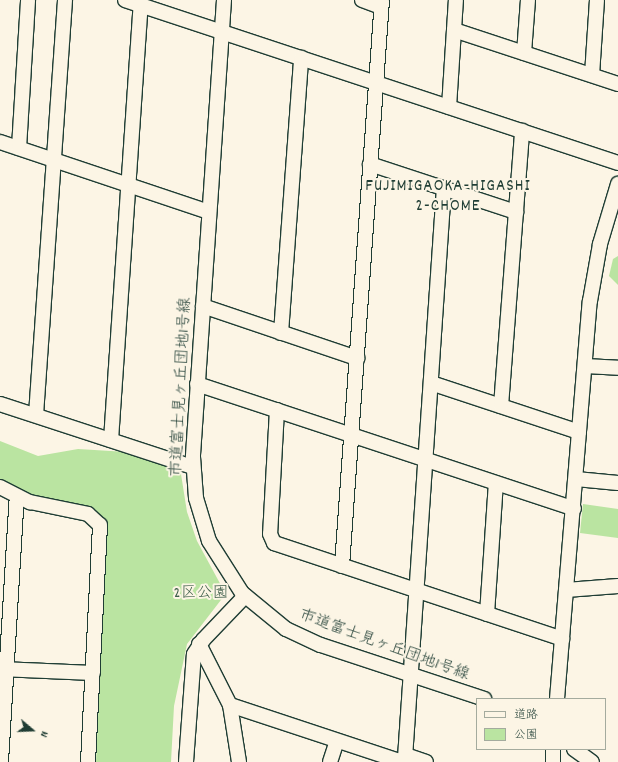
<!DOCTYPE html>
<meta charset="utf-8">
<style>
body{margin:0}
#map{position:relative;width:618px;height:762px;overflow:hidden;background:#fcf5e5;font-family:Dekko,"Klee One",sans-serif}
div>[style]{position:absolute}
.green>*{inset:0;background:#bae4a1}
.roads{filter:drop-shadow(1px 0 #1f3d34) drop-shadow(-1px 0 #1f3d34) drop-shadow(0 1px #1f3d34) drop-shadow(0 -1px #1f3d34)}
.minor>*{height:14px;margin:-7px;padding:0 7px;transform-origin:7px;border-radius:7px;background:#fcf5e5}
span{translate:-50% -50%;white-space:nowrap;text-align:center;line-height:1.15;-webkit-text-stroke:4px #fcf5e5;paint-order:stroke}
.street-label{font-size:16px;color:#1f3d34}
.park-label{font-size:16px;color:#3e5e4a}
.neighbourhood-label{font-size:17px;color:#1f3d34;letter-spacing:1px}
.legend{position:absolute;left:476px;top:698px;width:130px;height:52px;box-sizing:border-box;background:#fcf5e5;border:1px solid #a4ab9e;margin:0;padding:5px 7px;list-style:none;font-size:12px;color:#1f3d34}
.legend li{display:flex;align-items:center;gap:8px;height:20px}
.legend b{width:20px;border:1px solid #a4ab9e}
.north{position:absolute;left:12px;top:710px;width:40px;height:40px;-webkit-text-stroke:3px #fcf5e5;paint-order:stroke;rotate:109deg;font-size:11px;font-weight:700;line-height:16px;text-align:center;color:#1f3d34}
.north::after{content:'';display:block;margin:auto;width:14px;height:18px;background:#1f3d34;clip-path:polygon(50% 0,100% 100%,50% 72%,0 100%)}
</style>
<div id="map">
<div class="green">
<i style="clip-path:polygon(618px 256px,618px 285px,609px 276px,613px 259px)"></i>
<i style="clip-path:polygon(0 441px,38px 456px,78px 449px,127px 452px,177px 469px,181px 474px,187px 512px,197px 541px,223px 589px,224px 596px,187px 644px,174px 706px,171px 762px,96px 762px,107px 523px,94px 509px,35px 497px,0 479px)"></i>
<i style="clip-path:polygon(583px 504px,618px 509px,618px 538px,580px 533px)"></i>
</div>
<div class="roads">
<div class="minor">
<i style="left:125px;top:0;width:519px;rotate:18.3deg"></i>
<i style="left:224px;top:0;width:458px;rotate:93.9deg"></i>
<i style="left:193px;top:457px;width:41px;rotate:85.8deg"></i>
<i style="left:196px;top:498px;width:45px;rotate:73.2deg"></i>
<i style="left:209px;top:541px;width:62px;rotate:57.6deg"></i>
<i style="left:242px;top:593px;width:57px;rotate:39.3deg"></i>
<i style="left:286px;top:629px;width:38px;rotate:25deg"></i>
<i style="left:321px;top:645px;width:172px;rotate:18.3deg"></i>
<i style="left:362px;top:0;width:20px;rotate:20deg"></i>
<i style="left:454px;top:30px;width:173px;rotate:18.2deg"></i>
<i style="left:524px;top:53px;width:53px;rotate:-85.7deg"></i>
<i style="left:592px;top:75px;width:75px;rotate:-86.2deg"></i>
<i style="left:449px;top:107px;width:107px;rotate:-86.3deg"></i>
<i style="left:0;top:142px;width:220px;rotate:18.5deg"></i>
<i style="left:19px;top:148px;width:148px;rotate:-86.5deg"></i>
<i style="left:370px;top:164px;width:154px;rotate:18.2deg"></i>
<i style="left:203px;top:306px;width:163px;rotate:18.7deg"></i>
<i style="left:281px;top:333px;width:276px;rotate:-85.8deg"></i>
<i style="left:585px;top:366px;width:33px;rotate:3deg"></i>
<i style="left:431px;top:383px;width:156px;rotate:18.3deg"></i>
<i style="left:197px;top:384px;width:397px;rotate:18.3deg"></i>
<i style="left:0;top:404px;width:203px;rotate:18.1deg"></i>
<i style="left:501px;top:406px;width:276px;rotate:-85.6deg"></i>
<i style="left:277px;top:410px;width:124px;rotate:93.2deg"></i>
<i style="left:270px;top:534px;width:10px;rotate:66deg"></i>
<i style="left:274px;top:543px;width:304px;rotate:18.4deg"></i>
<i style="left:36px;top:415px;width:416px;rotate:-86deg"></i>
<i style="left:111px;top:440px;width:436px;rotate:-86.1deg"></i>
<i style="left:576px;top:479px;width:42px;rotate:5.4deg"></i>
<i style="left:0;top:487px;width:34px;rotate:27deg"></i>
<i style="left:30px;top:502px;width:59px;rotate:11.7deg"></i>
<i style="left:88px;top:514px;width:16px;rotate:43deg"></i>
<i style="left:100px;top:525px;width:237px;rotate:92.9deg"></i>
<i style="left:342px;top:566px;width:567px;rotate:-85.96deg"></i>
<i style="left:566px;top:590px;width:52px;rotate:-4.4deg"></i>
<i style="left:487px;top:614px;width:131px;rotate:-86.1deg"></i>
<i style="left:199px;top:644px;width:68px;rotate:63.1deg"></i>
<i style="left:230px;top:705px;width:58px;rotate:81deg"></i>
<i style="left:0;top:669px;width:93px;rotate:2.5deg"></i>
<i style="left:557px;top:699px;width:399px;rotate:-85.3deg"></i>
<i style="left:590px;top:301px;width:58px;rotate:-80deg"></i>
<i style="left:600px;top:244px;width:63px;rotate:-73.3deg"></i>
<i style="left:230px;top:705px;width:178px;rotate:18.3deg"></i>
<i style="left:399px;top:761px;width:7px;rotate:-27deg"></i>
<i style="left:405px;top:758px;width:571px;rotate:-86.09deg"></i>
<i style="left:553px;top:749px;width:13px;rotate:90deg"></i>
<i style="left:574px;top:749px;width:22px;rotate:36deg"></i>
<i style="left:406px;top:755px;width:21px;rotate:19deg"></i>
<i style="left:1px;top:762px;width:266px;rotate:-86.6deg"></i>
<i style="left:186px;top:762px;width:108px;rotate:-85.8deg"></i>
<i style="left:194px;top:654px;width:17px;rotate:-57deg"></i>
<i style="left:203px;top:640px;width:61px;rotate:-46.3deg"></i>
<i style="left:330px;top:762px;width:22px;rotate:-72deg"></i>
</div>
</div>
<div class="street-label">
<span style="left:182px;top:387px;rotate:-87deg">市道富士見ヶ丘団地1号線</span>
<span style="left:384px;top:646px;rotate:20deg">市道富士見ヶ丘団地1号線</span>
</div>
<div class="park-label">
<span style="left:201px;top:594px">2区公園</span>
</div>
<div class="neighbourhood-label">
<span style="left:448px;top:198px">FUJIMIGAOKA-HIGASHI<br>2-CHOME</span>
</div>
<ul class="legend">
<li><b style="height:5px;background:#fcf5e5"></b>道路</li>
<li><b style="height:11px;background:#bae4a1"></b>公園</li>
</ul>
<div class="north">N</div>
</div>
